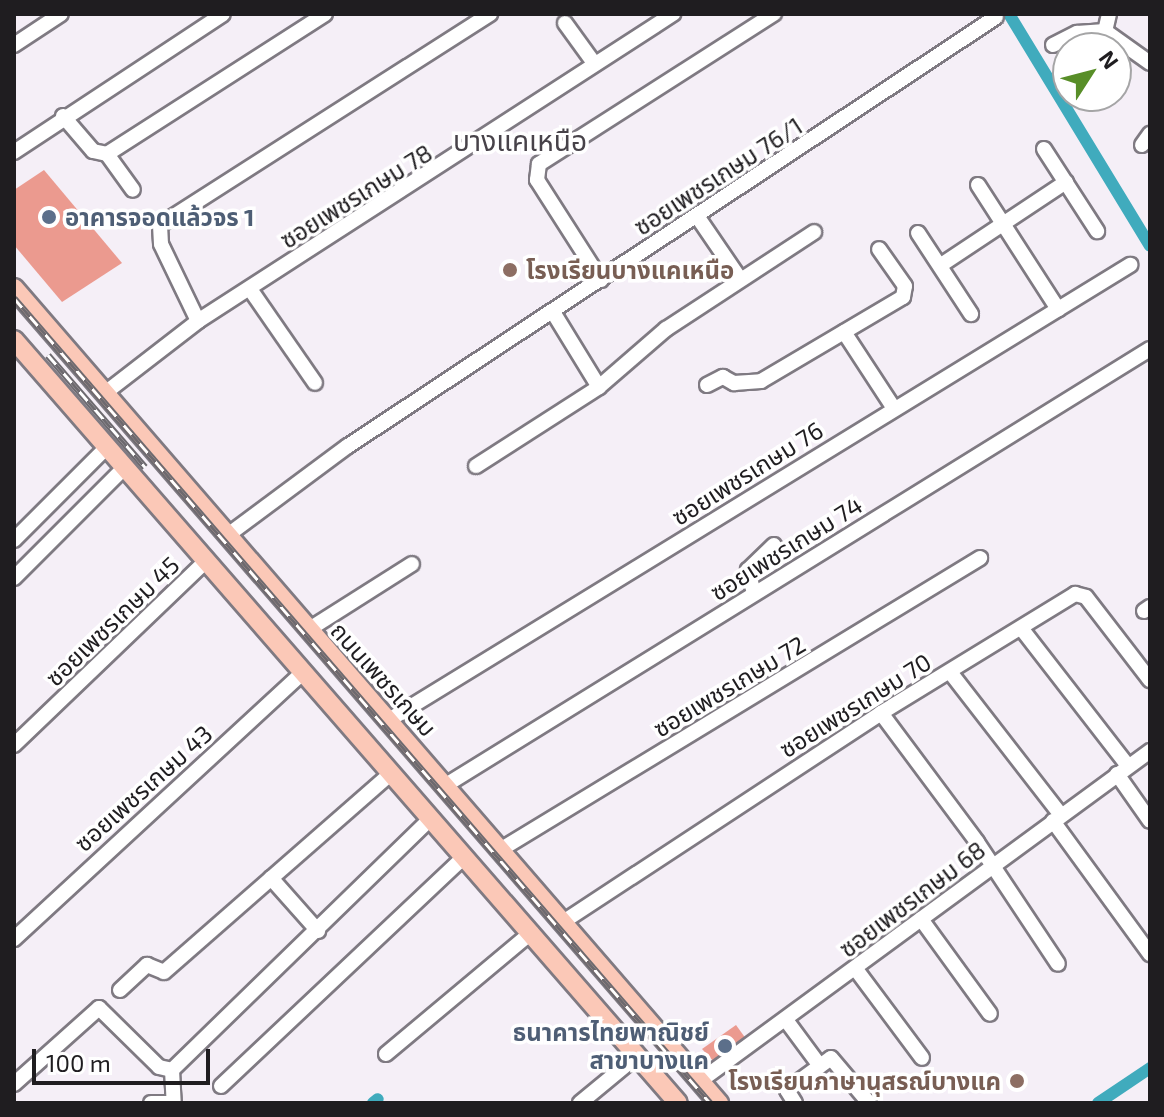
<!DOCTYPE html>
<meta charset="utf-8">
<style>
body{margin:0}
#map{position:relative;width:1164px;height:1117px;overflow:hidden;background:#f5eff7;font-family:"Exo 2","Noto Sans Thai",sans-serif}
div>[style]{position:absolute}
.canal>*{height:12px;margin:-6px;padding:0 6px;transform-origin:6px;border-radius:6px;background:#40abbd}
.building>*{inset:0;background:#eb9a8f}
.roads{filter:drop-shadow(2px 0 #7f7a82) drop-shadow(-2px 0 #7f7a82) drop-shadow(0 2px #7f7a82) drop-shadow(0 -2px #7f7a82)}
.minor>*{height:14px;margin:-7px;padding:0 7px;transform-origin:7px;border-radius:7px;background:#fff}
.major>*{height:18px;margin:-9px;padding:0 9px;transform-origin:9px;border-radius:9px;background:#fbc8b7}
.rail>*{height:7px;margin-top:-3.5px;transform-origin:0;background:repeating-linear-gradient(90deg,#fff 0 12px,#6d6a6f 0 24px);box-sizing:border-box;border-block:2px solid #6d6a6f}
.dots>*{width:22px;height:22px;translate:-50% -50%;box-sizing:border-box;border:4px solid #fff;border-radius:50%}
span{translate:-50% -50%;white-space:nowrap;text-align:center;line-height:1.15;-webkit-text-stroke:7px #fff;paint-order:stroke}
.street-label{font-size:24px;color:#1f1d20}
.service-label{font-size:24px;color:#4e5e75;font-weight:700}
.left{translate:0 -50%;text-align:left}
.right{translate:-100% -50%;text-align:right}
.education-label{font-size:24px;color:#785e54;font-weight:700}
.quarter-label{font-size:28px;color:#474249}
.frame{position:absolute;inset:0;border:16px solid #1f1d20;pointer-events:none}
.north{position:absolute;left:1052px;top:32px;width:80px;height:80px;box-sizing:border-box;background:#fff;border:2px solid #a5a5a6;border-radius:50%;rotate:54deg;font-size:22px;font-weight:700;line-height:32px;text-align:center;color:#1f1d20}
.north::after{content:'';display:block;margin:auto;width:28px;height:36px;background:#588e28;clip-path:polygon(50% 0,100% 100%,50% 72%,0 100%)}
.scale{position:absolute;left:32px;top:1049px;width:178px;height:36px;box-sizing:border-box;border:4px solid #1f1d20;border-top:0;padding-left:10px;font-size:24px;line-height:28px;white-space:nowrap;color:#1f1d20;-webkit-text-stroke:6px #fff;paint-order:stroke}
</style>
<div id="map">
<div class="canal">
<i style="left:1009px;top:14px;width:271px;rotate:58.7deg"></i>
<i style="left:373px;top:1103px;width:6px;rotate:-39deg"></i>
<i style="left:1098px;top:1103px;width:63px;rotate:-33.9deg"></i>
</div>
<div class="building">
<i style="clip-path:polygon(44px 170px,122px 263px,62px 302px,14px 245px,14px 190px)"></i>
<i style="clip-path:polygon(736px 1025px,749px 1043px,717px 1065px,702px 1049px)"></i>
</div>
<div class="roads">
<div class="minor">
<i style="left:1109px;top:14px;width:17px;rotate:103deg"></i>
<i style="left:1105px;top:31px;width:55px;rotate:35.4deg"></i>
<i style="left:565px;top:23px;width:49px;rotate:54.1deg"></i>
<i style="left:14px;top:45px;width:56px;rotate:-33.4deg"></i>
<i style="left:1053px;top:45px;width:27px;rotate:-27deg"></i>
<i style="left:1077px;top:33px;width:28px;rotate:-4deg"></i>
<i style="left:63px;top:116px;width:46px;rotate:49.4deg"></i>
<i style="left:93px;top:151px;width:14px;rotate:12deg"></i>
<i style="left:107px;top:154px;width:259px;rotate:-32.7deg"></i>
<i style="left:1142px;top:145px;width:14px;rotate:-54deg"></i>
<i style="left:1044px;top:149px;width:98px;rotate:57.1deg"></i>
<i style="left:14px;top:152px;width:250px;rotate:-33.4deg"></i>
<i style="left:107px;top:154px;width:44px;rotate:54.2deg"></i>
<i style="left:978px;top:185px;width:148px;rotate:57.2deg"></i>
<i style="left:697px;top:216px;width:76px;rotate:55.7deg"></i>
<i style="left:918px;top:233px;width:97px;rotate:56.8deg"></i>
<i style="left:941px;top:265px;width:150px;rotate:-33.6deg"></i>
<i style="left:601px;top:280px;width:119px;rotate:-122.6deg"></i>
<i style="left:537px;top:180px;width:16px;rotate:-83deg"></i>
<i style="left:539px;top:164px;width:279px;rotate:-32.6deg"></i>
<i style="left:250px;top:289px;width:114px;rotate:55.3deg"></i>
<i style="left:553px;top:312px;width:88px;rotate:58.5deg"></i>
<i style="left:198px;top:321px;width:85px;rotate:-115.7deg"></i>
<i style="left:161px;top:244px;width:19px;rotate:-93deg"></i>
<i style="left:160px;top:225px;width:392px;rotate:-32.6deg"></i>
<i style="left:844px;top:332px;width:90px;rotate:56.8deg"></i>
<i style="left:707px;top:385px;width:18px;rotate:-27deg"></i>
<i style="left:723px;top:377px;width:13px;rotate:29deg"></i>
<i style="left:734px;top:383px;width:27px;rotate:-4deg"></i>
<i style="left:761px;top:381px;width:165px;rotate:-30.6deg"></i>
<i style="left:903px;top:297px;width:11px;rotate:-80deg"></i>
<i style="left:905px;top:286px;width:45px;rotate:-125.1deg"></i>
<i style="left:105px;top:393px;width:118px;rotate:-37.7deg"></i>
<i style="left:198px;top:321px;width:566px;rotate:-32.88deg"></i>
<i style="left:476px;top:466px;width:146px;rotate:-32.7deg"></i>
<i style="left:599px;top:387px;width:89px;rotate:-40.9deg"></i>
<i style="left:666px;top:329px;width:177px;rotate:-33.2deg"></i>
<i style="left:228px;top:535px;width:149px;rotate:-36.6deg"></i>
<i style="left:348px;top:446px;width:777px;rotate:-33.51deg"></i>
<i style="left:14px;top:540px;width:132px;rotate:-45deg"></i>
<i style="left:14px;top:578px;width:157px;rotate:-45deg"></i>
<i style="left:754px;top:593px;width:24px;rotate:-105deg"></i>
<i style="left:748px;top:570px;width:36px;rotate:-44deg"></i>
<i style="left:1144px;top:611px;width:7px;rotate:-34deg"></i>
<i style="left:1021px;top:628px;width:175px;rotate:52.2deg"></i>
<i style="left:308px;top:630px;width:123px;rotate:-32.4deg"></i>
<i style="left:950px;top:672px;width:181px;rotate:52.2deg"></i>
<i style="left:881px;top:713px;width:161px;rotate:53.3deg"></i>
<i style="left:977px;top:842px;width:146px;rotate:56.4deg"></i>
<i style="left:389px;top:720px;width:870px;rotate:-31.55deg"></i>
<i style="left:14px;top:745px;width:265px;rotate:-43.8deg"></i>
<i style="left:1117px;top:774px;width:57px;rotate:54.9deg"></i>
<i style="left:446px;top:785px;width:828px;rotate:-31.77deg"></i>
<i style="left:1053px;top:821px;width:165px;rotate:53.9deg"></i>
<i style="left:500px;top:850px;width:562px;rotate:-31.31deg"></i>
<i style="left:271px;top:878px;width:71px;rotate:48.4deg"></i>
<i style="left:921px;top:919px;width:117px;rotate:54deg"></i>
<i style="left:563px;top:922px;width:381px;rotate:-33.3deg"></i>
<i style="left:881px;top:713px;width:228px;rotate:-31.5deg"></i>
<i style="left:1075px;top:594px;width:11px;rotate:15deg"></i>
<i style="left:1086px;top:597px;width:105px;rotate:52.4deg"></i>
<i style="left:14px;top:939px;width:393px;rotate:-42.7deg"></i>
<i style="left:855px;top:968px;width:112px;rotate:53.3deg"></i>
<i style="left:120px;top:990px;width:37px;rotate:-43deg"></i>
<i style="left:147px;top:965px;width:18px;rotate:22deg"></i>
<i style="left:164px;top:972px;width:302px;rotate:-41.2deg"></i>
<i style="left:786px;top:1020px;width:57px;rotate:53.5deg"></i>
<i style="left:386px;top:1054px;width:190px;rotate:-39.9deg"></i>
<i style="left:172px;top:1070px;width:33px;rotate:87deg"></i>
<i style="left:700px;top:1081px;width:558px;rotate:-36.25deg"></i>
<i style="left:14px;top:1084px;width:114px;rotate:-41.8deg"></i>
<i style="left:99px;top:1008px;width:84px;rotate:44.5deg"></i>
<i style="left:159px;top:1067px;width:13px;rotate:13deg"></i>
<i style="left:172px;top:1070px;width:360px;rotate:-44.2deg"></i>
<i style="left:221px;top:1086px;width:334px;rotate:-43.3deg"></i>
<i style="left:151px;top:1103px;width:17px"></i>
<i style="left:580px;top:1103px;width:74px;rotate:-39.5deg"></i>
<i style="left:795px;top:1103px;width:15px;rotate:-122deg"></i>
<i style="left:787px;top:1090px;width:54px;rotate:-36deg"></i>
<i style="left:831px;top:1058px;width:59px;rotate:49.8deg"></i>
</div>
<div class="major">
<i style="left:14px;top:288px;width:1078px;rotate:49.14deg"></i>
<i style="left:14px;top:340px;width:1011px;rotate:48.97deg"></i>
</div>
</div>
<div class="rail">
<i style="left:14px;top:298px;width:1064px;rotate:49.15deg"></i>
<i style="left:48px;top:355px;width:148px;rotate:49.1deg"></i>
</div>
<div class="dots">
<i style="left:49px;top:217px;background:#5c6f8a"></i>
<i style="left:510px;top:270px;background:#8d6e63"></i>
<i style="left:725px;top:1046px;background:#5c6f8a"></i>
<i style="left:1017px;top:1081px;background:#8d6e63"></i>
</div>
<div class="street-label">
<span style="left:718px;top:176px;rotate:-33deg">ซอยเพชรเกษม 76/1</span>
<span style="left:356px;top:196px;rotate:-32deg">ซอยเพชรเกษม 78</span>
<span style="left:747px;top:473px;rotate:-32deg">ซอยเพชรเกษม 76</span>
<span style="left:786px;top:548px;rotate:-32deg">ซอยเพชรเกษม 74</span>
<span style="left:112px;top:621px;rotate:-44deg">ซอยเพชรเกษม 45</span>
<span style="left:384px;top:679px;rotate:48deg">ถนนเพชรเกษม</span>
<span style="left:729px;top:686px;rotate:-31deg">ซอยเพชรเกษม 72</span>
<span style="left:855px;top:705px;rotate:-32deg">ซอยเพชรเกษม 70</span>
<span style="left:143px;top:788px;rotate:-42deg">ซอยเพชรเกษม 43</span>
<span style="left:912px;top:899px;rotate:-37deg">ซอยเพชรเกษม 68</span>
</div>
<div class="service-label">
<span class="left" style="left:65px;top:217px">อาคารจอดแล้วจร 1</span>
<span class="right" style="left:709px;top:1046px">ธนาคารไทยพาณิชย์<br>สาขาบางแค</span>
</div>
<div class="education-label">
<span class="left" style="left:526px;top:270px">โรงเรียนบางแคเหนือ</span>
<span class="right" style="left:1001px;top:1081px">โรงเรียนภาษานุสรณ์บางแค</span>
</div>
<div class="quarter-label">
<span style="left:520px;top:140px">บางแคเหนือ</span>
</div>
<div class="frame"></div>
<div class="north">N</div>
<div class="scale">100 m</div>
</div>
